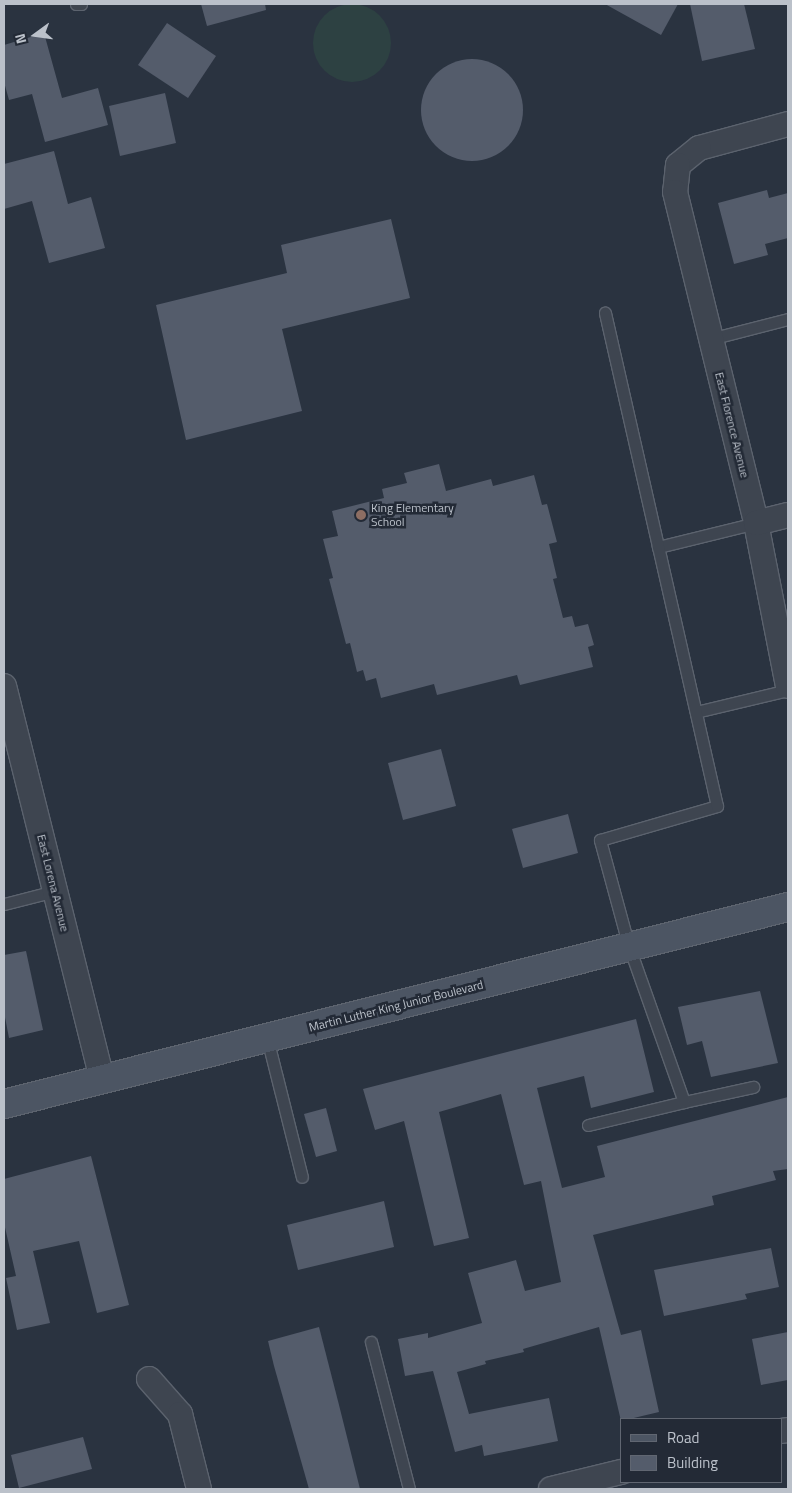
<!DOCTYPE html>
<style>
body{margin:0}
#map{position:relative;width:792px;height:1493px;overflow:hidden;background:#2a3340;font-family:"Titillium Web",sans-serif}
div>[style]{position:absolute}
.green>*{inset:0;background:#2d4142}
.round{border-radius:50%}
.building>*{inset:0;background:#545c6b}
.roads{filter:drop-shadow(1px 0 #5c636e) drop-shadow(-1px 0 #5c636e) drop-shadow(0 1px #5c636e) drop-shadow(0 -1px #5c636e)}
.lane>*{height:11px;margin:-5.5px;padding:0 5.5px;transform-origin:5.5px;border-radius:5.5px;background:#3e4550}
.street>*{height:24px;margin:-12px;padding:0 12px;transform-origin:12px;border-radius:12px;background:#3e4550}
.secondary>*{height:28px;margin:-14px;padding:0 14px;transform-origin:14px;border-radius:14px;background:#4c5563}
.dots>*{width:14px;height:14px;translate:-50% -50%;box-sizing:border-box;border:2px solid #232a36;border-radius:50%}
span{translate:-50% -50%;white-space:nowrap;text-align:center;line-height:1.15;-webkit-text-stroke:5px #232a36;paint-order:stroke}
.street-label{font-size:12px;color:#bbc1ca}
.poi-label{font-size:12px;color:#bbc1ca}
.left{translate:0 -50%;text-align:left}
.frame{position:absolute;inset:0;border:5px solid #bbc1ca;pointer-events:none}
.legend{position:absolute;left:620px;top:1418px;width:162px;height:65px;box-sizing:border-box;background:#232a36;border:1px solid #606671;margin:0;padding:6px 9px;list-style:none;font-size:15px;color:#bbc1ca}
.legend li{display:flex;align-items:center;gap:10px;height:25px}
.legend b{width:25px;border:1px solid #606671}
.north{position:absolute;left:10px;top:10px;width:50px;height:50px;-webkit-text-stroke:4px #232a36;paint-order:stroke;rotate:256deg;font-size:14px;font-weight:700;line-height:20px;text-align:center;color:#bbc1ca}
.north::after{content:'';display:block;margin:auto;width:18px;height:22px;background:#bbc1ca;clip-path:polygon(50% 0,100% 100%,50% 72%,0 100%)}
</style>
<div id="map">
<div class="green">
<i class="round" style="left:313px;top:4px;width:78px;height:78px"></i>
</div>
<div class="building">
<i style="clip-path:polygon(201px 4px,265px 4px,266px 10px,207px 26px)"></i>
<i style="clip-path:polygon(605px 4px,678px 4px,661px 35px)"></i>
<i style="clip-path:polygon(690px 4px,744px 4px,755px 49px,702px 61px)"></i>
<i style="clip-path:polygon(167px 23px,216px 56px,188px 98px,138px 65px)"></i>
<i style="clip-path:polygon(44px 33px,62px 98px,98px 88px,108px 125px,45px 142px,32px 94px,9px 100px,4px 82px,4px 45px)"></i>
<i class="round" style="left:421px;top:59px;width:102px;height:102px"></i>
<i style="clip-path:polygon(165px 93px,176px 143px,120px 156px,109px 106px)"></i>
<i style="clip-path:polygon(54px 151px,68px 204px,91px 197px,105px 248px,49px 263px,32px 201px,4px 209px,4px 164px)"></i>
<i style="clip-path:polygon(767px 190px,769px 198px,788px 193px,788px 238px,765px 244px,768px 255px,734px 264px,718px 203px)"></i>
<i style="clip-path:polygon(391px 219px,410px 298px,282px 329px,302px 411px,186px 440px,156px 305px,287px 273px,281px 245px)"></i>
<i style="clip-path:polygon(439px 464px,446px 491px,491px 479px,493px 486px,534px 475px,542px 505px,547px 504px,557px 542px,549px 544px,557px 578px,553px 579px,563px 618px,572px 616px,575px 627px,588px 624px,594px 645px,588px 647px,593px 667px,520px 685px,517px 675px,437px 695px,434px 684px,381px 698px,376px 678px,366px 681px,363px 670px,357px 672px,350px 643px,346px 644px,329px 579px,333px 578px,323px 539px,338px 536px,332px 511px,384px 498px,382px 489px,407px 483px,404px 473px)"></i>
<i style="clip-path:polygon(441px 749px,456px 806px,403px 820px,388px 763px)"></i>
<i style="clip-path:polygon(568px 814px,578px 853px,523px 868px,512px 829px)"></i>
<i style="clip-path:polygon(26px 951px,43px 1030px,9px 1038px,4px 1012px,4px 955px)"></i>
<i style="clip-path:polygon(760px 991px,778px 1063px,711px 1077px,702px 1041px,687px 1045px,678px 1007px)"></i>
<i style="clip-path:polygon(636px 1019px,654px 1092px,591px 1108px,584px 1076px,537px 1088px,562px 1188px,605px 1177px,597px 1146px,788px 1097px,788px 1169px,773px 1171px,776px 1180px,712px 1196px,714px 1205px,593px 1235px,621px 1335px,641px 1330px,659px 1412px,621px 1421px,599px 1327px,523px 1349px,524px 1352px,485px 1361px,486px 1364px,457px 1372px,469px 1414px,549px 1398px,558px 1441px,484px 1456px,482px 1445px,455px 1452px,433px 1371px,405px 1376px,398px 1339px,428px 1333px,428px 1338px,482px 1323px,468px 1273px,516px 1260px,525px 1291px,561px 1282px,541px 1181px,524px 1185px,501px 1094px,439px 1112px,469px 1238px,434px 1246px,404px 1121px,375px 1130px,363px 1089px)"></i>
<i style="clip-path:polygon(326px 1108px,337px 1151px,316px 1157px,304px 1114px)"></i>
<i style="clip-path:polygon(91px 1156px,129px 1305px,97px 1313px,79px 1241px,33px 1251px,50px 1323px,17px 1330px,6px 1278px,16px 1276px,4px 1223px,4px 1179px)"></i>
<i style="clip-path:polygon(384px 1201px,394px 1247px,298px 1270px,287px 1225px)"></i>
<i style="clip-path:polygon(771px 1248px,779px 1287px,745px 1294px,747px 1299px,664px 1316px,654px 1270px)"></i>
<i style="clip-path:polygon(319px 1327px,339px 1405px,360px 1489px,309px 1489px,274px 1366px,268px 1341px)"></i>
<i style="clip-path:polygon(788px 1332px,788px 1380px,761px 1385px,752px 1339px)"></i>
<i style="clip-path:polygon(83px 1437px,92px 1469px,19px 1488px,11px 1455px)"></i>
</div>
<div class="roads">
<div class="lane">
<i style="left:76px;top:4px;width:5px"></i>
<i style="left:710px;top:339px;width:81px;rotate:-14.4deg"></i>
<i style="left:658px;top:547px;width:101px;rotate:-13.8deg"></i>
<i style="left:696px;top:712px;width:95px;rotate:-13.4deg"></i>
<i style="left:4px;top:904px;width:53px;rotate:-14.3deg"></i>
<i style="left:267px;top:1038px;width:143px;rotate:75.9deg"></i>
<i style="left:684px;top:1102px;width:71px;rotate:-12.3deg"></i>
<i style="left:588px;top:1125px;width:99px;rotate:-13.5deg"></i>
<i style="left:684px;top:1102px;width:164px;rotate:-109.5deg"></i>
<i style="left:629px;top:947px;width:111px;rotate:-105.2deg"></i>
<i style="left:600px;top:840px;width:122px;rotate:-16.2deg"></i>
<i style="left:717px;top:806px;width:506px;rotate:-102.8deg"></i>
<i style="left:371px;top:1342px;width:152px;rotate:75.5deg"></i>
</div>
<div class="street">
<i style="left:788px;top:124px;width:92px;rotate:164.9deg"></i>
<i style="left:699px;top:148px;width:27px;rotate:141deg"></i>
<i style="left:678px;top:165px;width:27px;rotate:96deg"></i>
<i style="left:675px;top:192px;width:341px;rotate:76.2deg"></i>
<i style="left:756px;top:523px;width:166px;rotate:78.9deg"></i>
<i style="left:756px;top:523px;width:33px;rotate:-14deg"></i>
<i style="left:4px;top:686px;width:405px;rotate:76deg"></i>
<i style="left:149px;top:1379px;width:47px;rotate:48.5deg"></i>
<i style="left:180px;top:1414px;width:77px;rotate:75.8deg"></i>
<i style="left:781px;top:1431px;width:7px;rotate:-8deg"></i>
<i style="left:551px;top:1489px;width:72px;rotate:-13.7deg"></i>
</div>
<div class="secondary">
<i style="left:4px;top:1104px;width:808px;rotate:-14.11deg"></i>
</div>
</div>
<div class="dots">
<i style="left:361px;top:515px;background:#8d6e63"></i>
</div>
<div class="street-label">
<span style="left:732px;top:425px;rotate:76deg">East Florence Avenue</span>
<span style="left:53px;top:883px;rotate:76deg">East Lorena Avenue</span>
<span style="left:396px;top:1006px;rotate:-14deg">Martin Luther King Junior Boulevard</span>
</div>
<div class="poi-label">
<span class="left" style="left:371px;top:515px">King Elementary<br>School</span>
</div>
<div class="frame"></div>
<ul class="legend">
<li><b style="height:6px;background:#4c5563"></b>Road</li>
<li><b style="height:14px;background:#545c6b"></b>Building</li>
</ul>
<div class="north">N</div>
</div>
